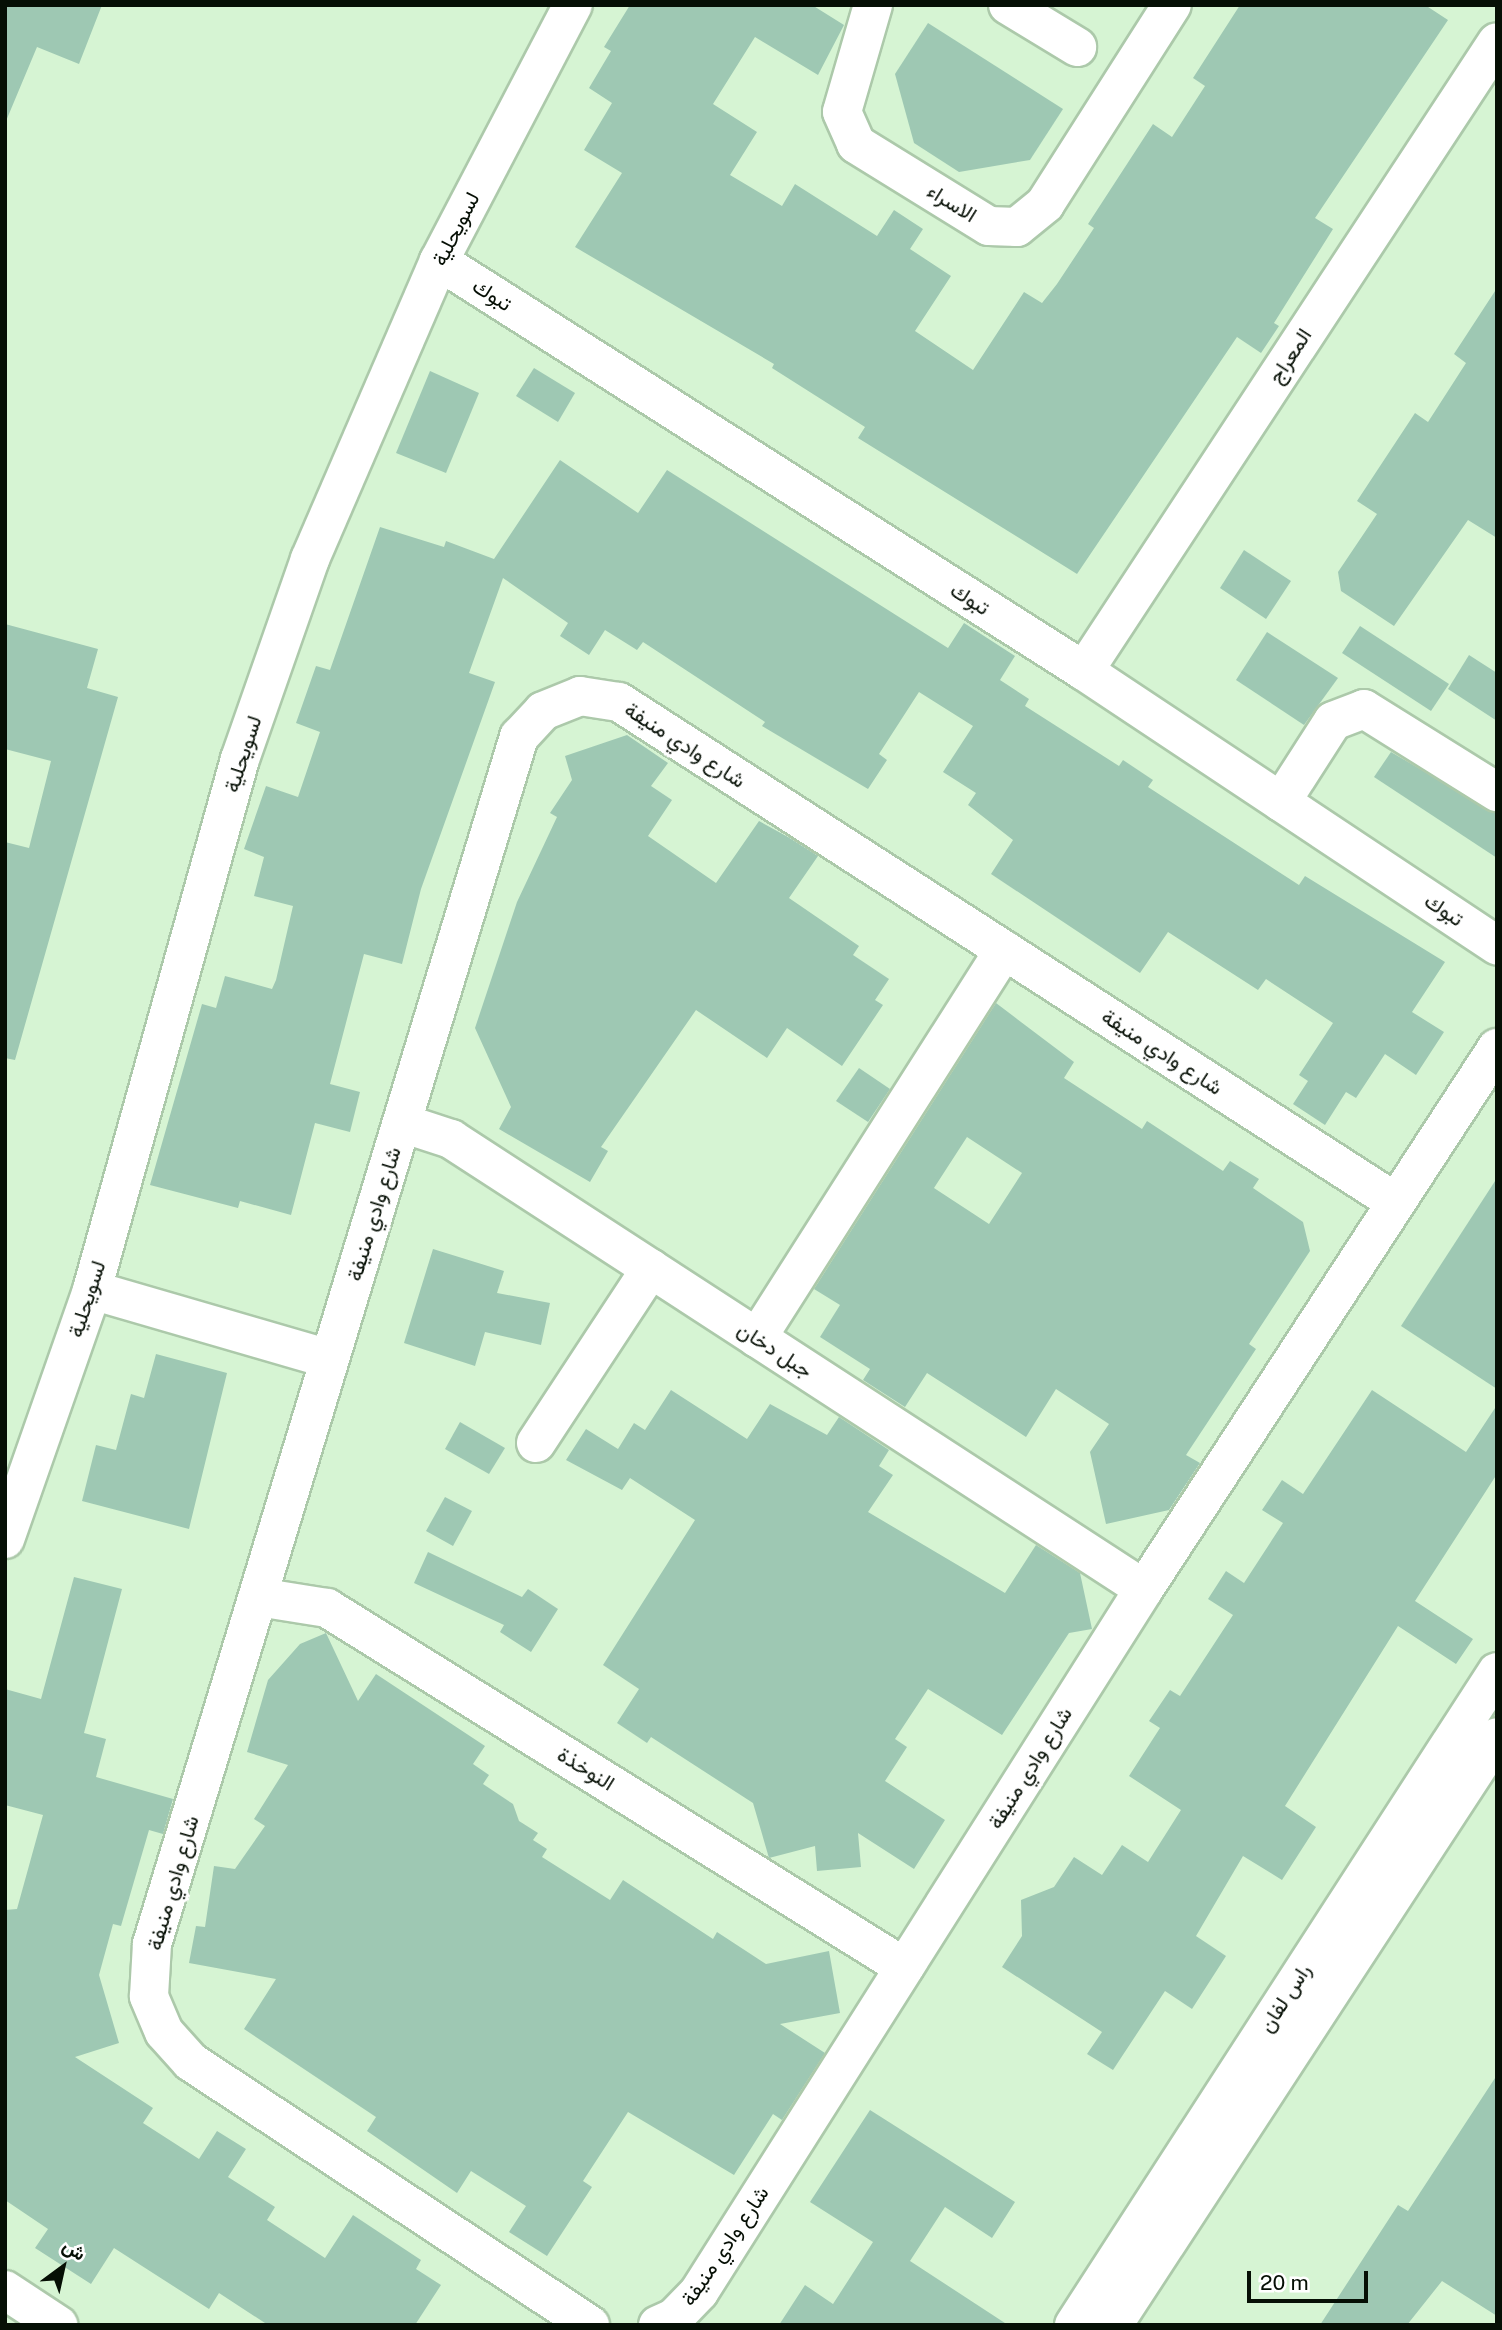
<!DOCTYPE html>
<meta charset="utf-8">
<style>
body{margin:0}
#map{position:relative;width:1502px;height:2330px;overflow:hidden;background:#d6f4d3;font-family:"Public Sans",Vazirmatn,sans-serif}
div>[style]{position:absolute}
.building>*{inset:0;background:#9ec8b3}
.roads{filter:drop-shadow(2px 0 #acc9aa) drop-shadow(-2px 0 #acc9aa) drop-shadow(0 2px #acc9aa) drop-shadow(0 -2px #acc9aa)}
.minor>*{height:38px;margin:-19px;padding:0 19px;transform-origin:19px;border-radius:19px;background:#fff}
span{translate:-50% -50%;white-space:nowrap;text-align:center;line-height:1.15;-webkit-text-stroke:6px #fff;paint-order:stroke}
.street-label{font-size:21px;color:#060f05}
.frame{position:absolute;inset:0;border:7px solid #060f05;pointer-events:none}
.north{position:absolute;left:28px;top:2232px;width:70px;height:70px;-webkit-text-stroke:5px #fff;paint-order:stroke;rotate:33deg;font-size:19px;font-weight:700;line-height:28px;text-align:center;color:#060f05}
.north::after{content:'';display:block;margin:auto;width:24px;height:32px;background:#060f05;clip-path:polygon(50% 0,100% 100%,50% 72%,0 100%)}
.scale{position:absolute;left:1247px;top:2271px;width:121px;height:32px;box-sizing:border-box;border:4px solid #060f05;border-top:0;padding-left:9px;font-size:21px;line-height:24px;white-space:nowrap;color:#060f05;-webkit-text-stroke:5px #fff;paint-order:stroke}
</style>
<div id="map">
<div class="building">
<i style="clip-path:polygon(5px 5px,102px 5px,79px 64px,37px 47px,6px 121px)"></i>
<i style="clip-path:polygon(630px 5px,812px 5px,844px 25px,818px 75px,755px 37px,713px 104px,757px 132px,730px 175px,782px 206px,795px 184px,877px 236px,894px 210px,923px 229px,910px 249px,951px 276px,915px 331px,973px 370px,1024px 292px,1042px 303px,1057px 284px,1094px 228px,1088px 224px,1153px 124px,1172px 137px,1205px 86px,1193px 78px,1240px 5px,1425px 5px,1448px 20px,1315px 218px,1333px 229px,1274px 323px,1279px 326px,1261px 353px,1237px 337px,1077px 574px,858px 438px,865px 427px,772px 368px,774px 364px,575px 247px,622px 173px,584px 150px,612px 103px,589px 88px,611px 51px,604px 47px)"></i>
<i style="clip-path:polygon(928px 23px,1063px 109px,1030px 160px,959px 172px,914px 143px,895px 74px)"></i>
<i style="clip-path:polygon(1497px 288px,1497px 538px,1468px 520px,1394px 626px,1341px 591px,1338px 572px,1377px 514px,1357px 501px,1415px 413px,1428px 422px,1466px 363px,1454px 354px)"></i>
<i style="clip-path:polygon(534px 368px,575px 393px,558px 422px,516px 396px)"></i>
<i style="clip-path:polygon(430px 371px,479px 393px,446px 473px,396px 453px)"></i>
<i style="clip-path:polygon(560px 460px,638px 513px,667px 470px,948px 648px,964px 623px,1015px 656px,1000px 680px,1029px 699px,1025px 706px,1119px 766px,1123px 760px,1153px 780px,1148px 787px,1299px 885px,1305px 876px,1445px 962px,1412px 1012px,1444px 1032px,1416px 1075px,1385px 1054px,1356px 1098px,1346px 1092px,1325px 1125px,1293px 1104px,1308px 1081px,1299px 1075px,1333px 1023px,1266px 979px,1258px 990px,1168px 932px,1140px 973px,991px 874px,1013px 840px,968px 805px,976px 793px,943px 772px,973px 726px,919px 692px,879px 754px,887px 760px,868px 789px,762px 726px,765px 722px,643px 642px,637px 650px,605px 630px,589px 655px,560px 636px,568px 623px,503px 578px,469px 673px,495px 682px,421px 889px,402px 964px,364px 954px,330px 1084px,360px 1092px,350px 1132px,315px 1123px,291px 1215px,240px 1201px,238px 1208px,150px 1185px,202px 1004px,216px 1008px,225px 976px,272px 989px,276px 980px,293px 906px,254px 896px,264px 857px,244px 849px,266px 786px,298px 797px,320px 732px,296px 723px,316px 666px,330px 670px,380px 527px,444px 547px,446px 541px,494px 559px)"></i>
<i style="clip-path:polygon(1244px 550px,1291px 581px,1266px 619px,1220px 588px)"></i>
<i style="clip-path:polygon(5px 624px,98px 649px,87px 688px,118px 697px,15px 1060px,5px 1058px,5px 842px,29px 848px,51px 761px,5px 749px)"></i>
<i style="clip-path:polygon(1360px 626px,1449px 684px,1431px 711px,1342px 653px)"></i>
<i style="clip-path:polygon(1267px 632px,1338px 678px,1304px 725px,1236px 680px)"></i>
<i style="clip-path:polygon(1469px 655px,1497px 673px,1497px 721px,1448px 689px)"></i>
<i style="clip-path:polygon(627px 735px,668px 763px,651px 786px,672px 800px,648px 836px,716px 883px,759px 821px,788px 837px,818px 856px,789px 898px,859px 946px,853px 955px,889px 979px,875px 1000px,883px 1005px,842px 1066px,787px 1028px,767px 1058px,696px 1010px,601px 1147px,608px 1151px,590px 1182px,499px 1129px,511px 1107px,475px 1028px,517px 902px,557px 817px,550px 813px,572px 780px,565px 756px)"></i>
<i style="clip-path:polygon(1391px 752px,1497px 814px,1497px 858px,1374px 777px)"></i>
<i style="clip-path:polygon(evenodd,996px 1003px,1074px 1062px,1064px 1078px,1142px 1129px,1147px 1121px,1223px 1171px,1230px 1161px,1259px 1179px,1253px 1188px,1303px 1222px,1310px 1251px,1249px 1344px,1256px 1349px,1186px 1455px,1200px 1463px,1169px 1510px,1106px 1524px,1090px 1452px,1109px 1424px,1056px 1389px,1026px 1437px,927px 1373px,905px 1407px,863px 1380px,870px 1369px,820px 1337px,840px 1305px,814px 1289px,996px 1003px,967px 1137px,1022px 1173px,989px 1224px,934px 1188px,967px 1137px)"></i>
<i style="clip-path:polygon(859px 1068px,890px 1089px,868px 1122px,836px 1101px)"></i>
<i style="clip-path:polygon(1497px 1178px,1497px 1389px,1401px 1326px)"></i>
<i style="clip-path:polygon(433px 1249px,504px 1271px,497px 1293px,550px 1303px,541px 1345px,485px 1332px,475px 1366px,404px 1343px)"></i>
<i style="clip-path:polygon(156px 1354px,227px 1373px,189px 1529px,82px 1501px,96px 1445px,116px 1450px,131px 1394px,144px 1398px)"></i>
<i style="clip-path:polygon(671px 1390px,747px 1439px,770px 1404px,827px 1435px,839px 1417px,889px 1450px,879px 1466px,893px 1475px,868px 1512px,1005px 1593px,1036px 1545px,1080px 1573px,1092px 1629px,1069px 1633px,1002px 1735px,928px 1689px,895px 1739px,907px 1747px,885px 1781px,945px 1820px,914px 1869px,858px 1833px,861px 1867px,817px 1871px,815px 1846px,769px 1858px,753px 1803px,651px 1737px,647px 1743px,617px 1723px,639px 1689px,603px 1665px,695px 1520px,630px 1478px,622px 1490px,566px 1460px,586px 1429px,618px 1449px,634px 1423px,645px 1430px)"></i>
<i style="clip-path:polygon(1372px 1390px,1466px 1452px,1497px 1405px,1497px 1474px,1415px 1601px,1473px 1639px,1456px 1664px,1398px 1626px,1285px 1806px,1316px 1827px,1282px 1880px,1243px 1856px,1196px 1936px,1226px 1956px,1192px 2009px,1165px 1991px,1113px 2070px,1087px 2054px,1102px 2032px,1002px 1967px,1022px 1936px,1021px 1900px,1054px 1887px,1074px 1857px,1102px 1875px,1122px 1845px,1148px 1862px,1181px 1810px,1129px 1776px,1160px 1728px,1149px 1721px,1170px 1690px,1180px 1696px,1233px 1615px,1208px 1599px,1226px 1571px,1244px 1583px,1283px 1523px,1262px 1510px,1282px 1480px,1303px 1494px)"></i>
<i style="clip-path:polygon(460px 1422px,505px 1448px,489px 1474px,445px 1449px)"></i>
<i style="clip-path:polygon(445px 1497px,472px 1511px,453px 1546px,426px 1531px)"></i>
<i style="clip-path:polygon(428px 1552px,522px 1597px,528px 1589px,558px 1609px,531px 1652px,500px 1632px,504px 1625px,414px 1583px)"></i>
<i style="clip-path:polygon(74px 1577px,122px 1589px,84px 1733px,106px 1739px,96px 1777px,173px 1799px,163px 1834px,149px 1830px,121px 1926px,113px 1924px,99px 1975px,119px 2043px,75px 2057px,153px 2108px,143px 2123px,199px 2159px,217px 2131px,246px 2149px,228px 2177px,275px 2207px,267px 2220px,325px 2258px,353px 2215px,421px 2260px,416px 2269px,441px 2285px,415px 2325px,268px 2325px,219px 2293px,209px 2309px,114px 2248px,91px 2284px,35px 2248px,48px 2229px,5px 2200px,5px 1910px,17px 1909px,43px 1815px,5px 1805px,5px 1689px,41px 1699px)"></i>
<i style="clip-path:polygon(326px 1633px,358px 1701px,376px 1674px,485px 1746px,473px 1764px,489px 1775px,483px 1784px,513px 1804px,519px 1821px,538px 1833px,533px 1840px,547px 1849px,542px 1857px,610px 1900px,623px 1880px,713px 1939px,717px 1932px,766px 1964px,829px 1951px,840px 2013px,780px 2024px,825px 2053px,782px 2120px,773px 2114px,734px 2175px,628px 2112px,583px 2181px,592px 2187px,547px 2256px,509px 2232px,526px 2206px,471px 2171px,457px 2193px,367px 2131px,376px 2117px,244px 2029px,276px 1979px,189px 1963px,196px 1926px,205px 1927px,214px 1866px,235px 1869px,265px 1826px,254px 1819px,288px 1765px,247px 1752px,268px 1680px,300px 1644px)"></i>
<i style="clip-path:polygon(1497px 2075px,1497px 2316px,1442px 2281px,1407px 2325px,1320px 2325px,1398px 2205px,1408px 2211px)"></i>
<i style="clip-path:polygon(870px 2110px,1015px 2202px,992px 2238px,945px 2207px,910px 2261px,1008px 2325px,779px 2325px,805px 2285px,833px 2304px,873px 2242px,810px 2202px)"></i>
</div>
<div class="roads">
<div class="minor">
<i style="left:873px;top:5px;width:111px;rotate:106.2deg"></i>
<i style="left:842px;top:112px;width:35px;rotate:66deg"></i>
<i style="left:856px;top:144px;width:156px;rotate:31.7deg"></i>
<i style="left:989px;top:226px;width:28px;rotate:2deg"></i>
<i style="left:1017px;top:227px;width:36px;rotate:-39deg"></i>
<i style="left:1045px;top:204px;width:236px;rotate:-57.5deg"></i>
<i style="left:1008px;top:5px;width:81px;rotate:31.3deg"></i>
<i style="left:439px;top:261px;width:764px;rotate:32.44deg"></i>
<i style="left:1084px;top:671px;width:496px;rotate:33.6deg"></i>
<i style="left:1084px;top:671px;width:752px;rotate:-56.71deg"></i>
<i style="left:1281px;top:802px;width:96px;rotate:-57.3deg"></i>
<i style="left:1333px;top:721px;width:33px;rotate:-21deg"></i>
<i style="left:1364px;top:709px;width:157px;rotate:32deg"></i>
<i style="left:402px;top:1123px;width:52px;rotate:18.1deg"></i>
<i style="left:451px;top:1139px;width:826px;rotate:33deg"></i>
<i style="left:92px;top:1290px;width:247px;rotate:16.2deg"></i>
<i style="left:757px;top:1338px;width:460px;rotate:-57.5deg"></i>
<i style="left:536px;top:1443px;width:209px;rotate:-56.7deg"></i>
<i style="left:5px;top:1539px;width:264px;rotate:-70.7deg"></i>
<i style="left:92px;top:1290px;width:551px;rotate:-74.43deg"></i>
<i style="left:240px;top:759px;width:212px;rotate:-70.7deg"></i>
<i style="left:310px;top:559px;width:325px;rotate:-66.6deg"></i>
<i style="left:439px;top:261px;width:289px;rotate:-62.4deg"></i>
<i style="left:258px;top:1597px;width:70px;rotate:9.1deg"></i>
<i style="left:327px;top:1608px;width:680px;rotate:31.89deg"></i>
<i style="left:5px;top:2290px;width:64px;rotate:33.4deg"></i>
<i style="left:590px;top:2325px;width:478px;rotate:-146.6deg"></i>
<i style="left:191px;top:2062px;width:40px;rotate:-132deg"></i>
<i style="left:164px;top:2032px;width:39px;rotate:-113deg"></i>
<i style="left:149px;top:1996px;width:52px;rotate:-86.7deg"></i>
<i style="left:152px;top:1944px;width:1262px;rotate:-73.09deg"></i>
<i style="left:519px;top:737px;width:35px;rotate:-47deg"></i>
<i style="left:543px;top:711px;width:40px;rotate:-22deg"></i>
<i style="left:580px;top:696px;width:39px;rotate:9deg"></i>
<i style="left:619px;top:702px;width:923px;rotate:32.79deg"></i>
<i style="left:658px;top:2325px;width:17px;rotate:-24deg"></i>
<i style="left:674px;top:2318px;width:36px;rotate:-46deg"></i>
<i style="left:699px;top:2292px;width:832px;rotate:-57.67deg"></i>
<i style="left:1144px;top:1589px;width:646px;rotate:-56.88deg"></i>
<i style="left:1074px;top:2325px;width:778px;rotate:-57.07deg"></i>
<i style="left:1113px;top:2325px;width:702px;rotate:-56.85deg"></i>
</div>
</div>
<div class="street-label">
<span style="left:952px;top:203px;rotate:32deg">الاسراء</span>
<span style="left:456px;top:229px;rotate:-63deg">لسويحلية</span>
<span style="left:492px;top:295px;rotate:32deg">تبوك</span>
<span style="left:1290px;top:356px;rotate:-57deg">المعراج</span>
<span style="left:970px;top:599px;rotate:32deg">تبوك</span>
<span style="left:685px;top:745px;rotate:33deg">شارع وادي منيفة</span>
<span style="left:243px;top:754px;rotate:-72deg">لسويحلية</span>
<span style="left:1444px;top:910px;rotate:33deg">تبوك</span>
<span style="left:1162px;top:1052px;rotate:33deg">شارع وادي منيفة</span>
<span style="left:374px;top:1214px;rotate:-73deg">شارع وادي منيفة</span>
<span style="left:87px;top:1299px;rotate:-72deg">لسويحلية</span>
<span style="left:775px;top:1350px;rotate:33deg">جبل دخان</span>
<span style="left:1030px;top:1768px;rotate:-58deg">شارع وادي منيفة</span>
<span style="left:586px;top:1769px;rotate:32deg">النوخذة</span>
<span style="left:173px;top:1883px;rotate:-74deg">شارع وادي منيفة</span>
<span style="left:1285px;top:1998px;rotate:-57deg">راس لفان</span>
<span style="left:725px;top:2246px;rotate:-56deg">شارع وادي منيفة</span>
</div>
<div class="frame"></div>
<div class="north">ش</div>
<div class="scale">20 m</div>
</div>
